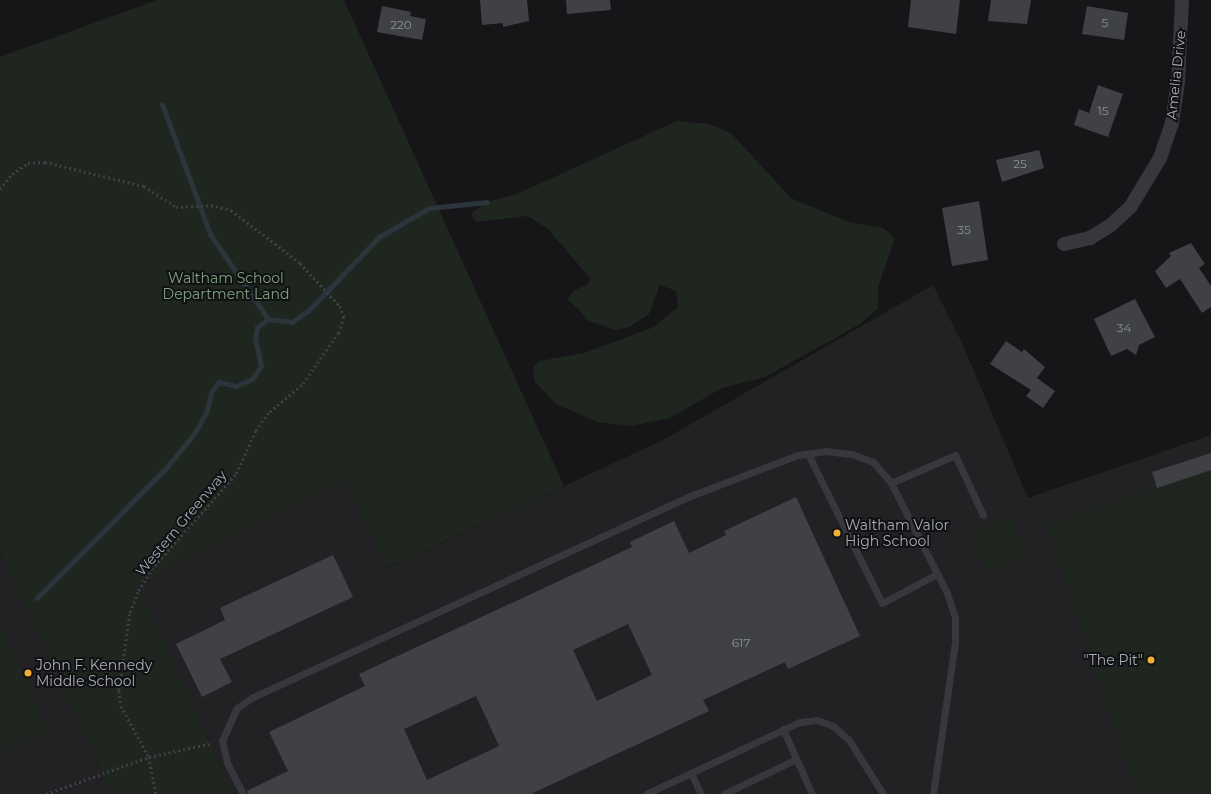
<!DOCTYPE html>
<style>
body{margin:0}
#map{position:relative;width:1211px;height:794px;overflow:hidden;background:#161618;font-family:Montserrat,sans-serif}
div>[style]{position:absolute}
.built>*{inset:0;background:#222225}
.green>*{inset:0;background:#1e261f}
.stream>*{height:5px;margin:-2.5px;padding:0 2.5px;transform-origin:2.5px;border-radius:2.5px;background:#2c353c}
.building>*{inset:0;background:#404145}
.path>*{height:2.5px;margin-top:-1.25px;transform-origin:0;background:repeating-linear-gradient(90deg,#3d3f44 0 2px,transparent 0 5px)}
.service>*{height:7px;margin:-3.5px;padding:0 3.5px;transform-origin:3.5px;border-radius:3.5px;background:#37383d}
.minor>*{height:14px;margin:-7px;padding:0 7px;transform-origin:7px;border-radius:7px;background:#37383d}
.dots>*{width:11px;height:11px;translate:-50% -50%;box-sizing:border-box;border:2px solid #111113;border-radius:50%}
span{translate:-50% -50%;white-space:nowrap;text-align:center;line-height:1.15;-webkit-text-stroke:4px #111113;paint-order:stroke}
.number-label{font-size:12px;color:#8e929b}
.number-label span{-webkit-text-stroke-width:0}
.street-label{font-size:14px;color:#a8adb8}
.park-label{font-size:14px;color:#7fa381}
.poi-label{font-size:14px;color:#a8adb8}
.left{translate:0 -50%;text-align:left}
.right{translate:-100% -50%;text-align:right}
</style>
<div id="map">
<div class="built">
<i style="clip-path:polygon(933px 285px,961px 341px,1028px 498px,1211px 435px,1211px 794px,233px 794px,137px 584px,344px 481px,388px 568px,663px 440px)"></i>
<i style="clip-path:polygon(0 552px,112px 794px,0 794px)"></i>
</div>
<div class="green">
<i style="clip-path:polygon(157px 0,344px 0,564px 486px,387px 568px,344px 481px,138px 584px,233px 794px,112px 794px,0 552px,0 57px)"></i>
<i style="clip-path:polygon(677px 121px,709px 124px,731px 133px,791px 198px,848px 222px,883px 228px,895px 238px,878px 287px,878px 308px,860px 324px,765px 377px,722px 388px,670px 418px,631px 426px,597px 422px,556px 404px,535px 382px,533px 367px,540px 361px,584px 353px,654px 327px,678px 307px,676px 291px,660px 285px,649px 314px,629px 327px,616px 330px,589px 321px,568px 299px,573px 291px,588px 284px,590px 278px,548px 229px,528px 216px,476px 222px,471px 214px,487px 202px,517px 194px)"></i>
<i style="clip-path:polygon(1211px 468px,1211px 794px,1137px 794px,1046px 525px)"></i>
<i style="clip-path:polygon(1009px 514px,1028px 557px,986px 575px,968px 533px)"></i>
<i style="clip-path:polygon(0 620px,47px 731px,0 751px)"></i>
</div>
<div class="stream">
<i style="left:162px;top:104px;width:139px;rotate:69.7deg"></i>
<i style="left:210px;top:234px;width:103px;rotate:55.7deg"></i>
<i style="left:37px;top:598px;width:185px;rotate:-45.2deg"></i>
<i style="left:167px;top:467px;width:46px;rotate:-51.1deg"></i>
<i style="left:196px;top:431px;width:24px;rotate:-62deg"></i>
<i style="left:207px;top:410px;width:18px;rotate:-77deg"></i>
<i style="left:211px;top:392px;width:13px;rotate:-51deg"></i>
<i style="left:219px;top:382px;width:17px;rotate:13deg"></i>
<i style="left:236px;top:386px;width:17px;rotate:-24deg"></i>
<i style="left:252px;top:379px;width:16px;rotate:-55deg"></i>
<i style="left:261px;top:366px;width:29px;rotate:-102deg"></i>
<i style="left:255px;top:338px;width:11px;rotate:-80deg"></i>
<i style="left:257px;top:327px;width:14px;rotate:-36deg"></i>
<i style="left:268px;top:319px;width:24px;rotate:7deg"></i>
<i style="left:292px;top:322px;width:19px;rotate:-35deg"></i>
<i style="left:308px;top:311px;width:103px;rotate:-46.2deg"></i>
<i style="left:379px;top:237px;width:58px;rotate:-30.1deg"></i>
<i style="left:429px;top:208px;width:58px;rotate:-5.9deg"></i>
</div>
<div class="building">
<i style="clip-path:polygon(480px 0,527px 0,529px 21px,503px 27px,503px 23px,482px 25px)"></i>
<i style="clip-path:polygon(566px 0,610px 0,611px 10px,567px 14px)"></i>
<i style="clip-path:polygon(911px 0,960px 0,956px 34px,908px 27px)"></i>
<i style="clip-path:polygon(991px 0,1031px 0,1027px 24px,988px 21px)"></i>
<i style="clip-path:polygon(382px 6px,411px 12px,410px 16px,426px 19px,422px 40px,377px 32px)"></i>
<i style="clip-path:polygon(1087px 6px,1128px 13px,1124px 40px,1082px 34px)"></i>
<i style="clip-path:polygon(1098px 85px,1123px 94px,1108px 137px,1074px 125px,1079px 109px,1089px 113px)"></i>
<i style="clip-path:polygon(1039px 150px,1044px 168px,1002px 182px,996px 160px)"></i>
<i style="clip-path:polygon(979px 201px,988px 260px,952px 266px,942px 208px)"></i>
<i style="clip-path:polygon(1191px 243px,1205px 264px,1199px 268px,1211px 286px,1211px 307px,1202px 313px,1180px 279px,1166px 288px,1155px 271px,1171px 256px,1169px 253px)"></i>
<i style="clip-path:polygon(1135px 299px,1155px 337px,1139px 345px,1136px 355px,1127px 349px,1111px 356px,1094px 319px)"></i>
<i style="clip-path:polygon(1006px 341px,1022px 352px,1024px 349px,1045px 367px,1037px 378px,1055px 391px,1043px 408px,1026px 396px,1031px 390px,990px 364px)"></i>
<i style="clip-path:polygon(1211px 453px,1211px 470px,1157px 488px,1152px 472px)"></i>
<i style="clip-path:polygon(evenodd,796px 497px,860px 636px,788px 669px,785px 662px,703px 700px,709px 711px,531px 794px,248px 794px,247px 791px,288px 771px,269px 732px,365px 686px,359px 674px,632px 547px,630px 542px,674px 521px,689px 553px,726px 535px,724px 531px,796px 497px,628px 624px,652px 675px,597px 701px,573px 650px,628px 624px,796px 497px,476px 696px,499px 746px,427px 780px,404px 729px,476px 696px)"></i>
<i style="clip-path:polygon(333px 555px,353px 597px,220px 659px,232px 682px,202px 697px,176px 644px,225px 620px,220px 608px)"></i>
</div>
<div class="path">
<i style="left:0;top:189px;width:19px;rotate:-51deg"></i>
<i style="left:12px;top:174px;width:19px;rotate:-35deg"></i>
<i style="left:28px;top:163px;width:17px;rotate:-3deg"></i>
<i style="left:45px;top:162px;width:102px;rotate:13.6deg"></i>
<i style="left:144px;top:186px;width:38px;rotate:33deg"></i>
<i style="left:176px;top:207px;width:35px;rotate:-3deg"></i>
<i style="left:211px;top:205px;width:21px;rotate:14deg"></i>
<i style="left:231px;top:210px;width:87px;rotate:37.5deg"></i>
<i style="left:300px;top:263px;width:59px;rotate:47.1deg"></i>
<i style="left:340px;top:306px;width:12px;rotate:70deg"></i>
<i style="left:344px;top:317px;width:17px;rotate:107deg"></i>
<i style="left:339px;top:333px;width:64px;rotate:125.4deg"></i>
<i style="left:302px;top:385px;width:43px;rotate:139.7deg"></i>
<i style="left:269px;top:413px;width:22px;rotate:126deg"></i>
<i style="left:256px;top:431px;width:48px;rotate:114.4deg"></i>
<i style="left:236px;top:475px;width:125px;rotate:131.7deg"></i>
<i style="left:153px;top:568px;width:28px;rotate:122deg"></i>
<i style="left:138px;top:592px;width:23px;rotate:110deg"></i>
<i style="left:130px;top:614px;width:78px;rotate:98.1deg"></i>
<i style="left:119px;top:691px;width:15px;rotate:82deg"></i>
<i style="left:121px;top:706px;width:58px;rotate:61.2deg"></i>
<i style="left:149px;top:757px;width:38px;rotate:79deg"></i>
<i style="left:46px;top:794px;width:109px;rotate:-19.8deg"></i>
<i style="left:149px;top:757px;width:65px;rotate:-12.5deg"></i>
</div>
<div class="service">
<i style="left:808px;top:454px;width:166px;rotate:63.6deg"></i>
<i style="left:882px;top:603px;width:62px;rotate:-27.8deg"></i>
<i style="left:891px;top:483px;width:70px;rotate:-23.6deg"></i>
<i style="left:955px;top:455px;width:66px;rotate:65deg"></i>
<i style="left:783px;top:729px;width:71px;rotate:66deg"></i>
<i style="left:691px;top:773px;width:23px;rotate:65deg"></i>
<i style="left:243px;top:794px;width:36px;rotate:-117deg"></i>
<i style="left:227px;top:762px;width:22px;rotate:-103deg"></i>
<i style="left:222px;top:741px;width:36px;rotate:-66deg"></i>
<i style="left:237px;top:708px;width:19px;rotate:-35deg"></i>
<i style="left:253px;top:697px;width:484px;rotate:-24.7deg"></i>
<i style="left:693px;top:495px;width:112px;rotate:-20.9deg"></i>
<i style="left:798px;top:455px;width:28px;rotate:-8deg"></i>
<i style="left:826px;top:451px;width:26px;rotate:7deg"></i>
<i style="left:852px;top:454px;width:22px;rotate:21deg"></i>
<i style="left:873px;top:462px;width:28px;rotate:49deg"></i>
<i style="left:891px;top:483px;width:123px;rotate:63deg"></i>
<i style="left:947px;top:593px;width:26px;rotate:72deg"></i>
<i style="left:955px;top:618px;width:24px;rotate:90deg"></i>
<i style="left:955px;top:642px;width:154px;rotate:98.2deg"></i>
<i style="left:646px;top:794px;width:170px;rotate:-25.1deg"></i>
<i style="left:800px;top:722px;width:17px;rotate:-7deg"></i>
<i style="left:817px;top:720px;width:17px;rotate:21deg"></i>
<i style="left:833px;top:726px;width:21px;rotate:41deg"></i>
<i style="left:849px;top:740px;width:64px;rotate:57.8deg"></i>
<i style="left:724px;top:794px;width:80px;rotate:-25.9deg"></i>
</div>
<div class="minor">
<i style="left:1064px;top:244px;width:27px;rotate:-13deg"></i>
<i style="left:1090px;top:238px;width:26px;rotate:-32deg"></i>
<i style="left:1112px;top:224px;width:26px;rotate:-43deg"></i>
<i style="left:1131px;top:206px;width:56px;rotate:-58.9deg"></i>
<i style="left:1160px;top:158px;width:37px;rotate:-71deg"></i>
<i style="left:1172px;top:123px;width:41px;rotate:-81.7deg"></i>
<i style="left:1178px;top:82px;width:82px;rotate:-87.2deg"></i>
</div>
<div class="dots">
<i style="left:837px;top:533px;background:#f2b134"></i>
<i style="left:1151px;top:660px;background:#f2b134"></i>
<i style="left:28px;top:673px;background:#f2b134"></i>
</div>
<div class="number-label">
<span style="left:1105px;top:23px">5</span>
<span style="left:401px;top:25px">220</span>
<span style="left:1103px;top:111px">15</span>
<span style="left:1020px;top:164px">25</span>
<span style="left:964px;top:230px">35</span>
<span style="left:1124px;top:328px">34</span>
<span style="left:741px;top:643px">617</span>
</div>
<div class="street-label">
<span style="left:1176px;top:75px;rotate:-84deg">Amelia Drive</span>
<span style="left:181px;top:523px;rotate:-50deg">Western Greenway</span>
</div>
<div class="park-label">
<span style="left:226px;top:286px">Waltham School<br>Department Land</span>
</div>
<div class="poi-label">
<span class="left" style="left:845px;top:533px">Waltham Valor<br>High School</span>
<span class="right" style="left:1143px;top:660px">"The Pit"</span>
<span class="left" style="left:36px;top:673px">John F. Kennedy<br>Middle School</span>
</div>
</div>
